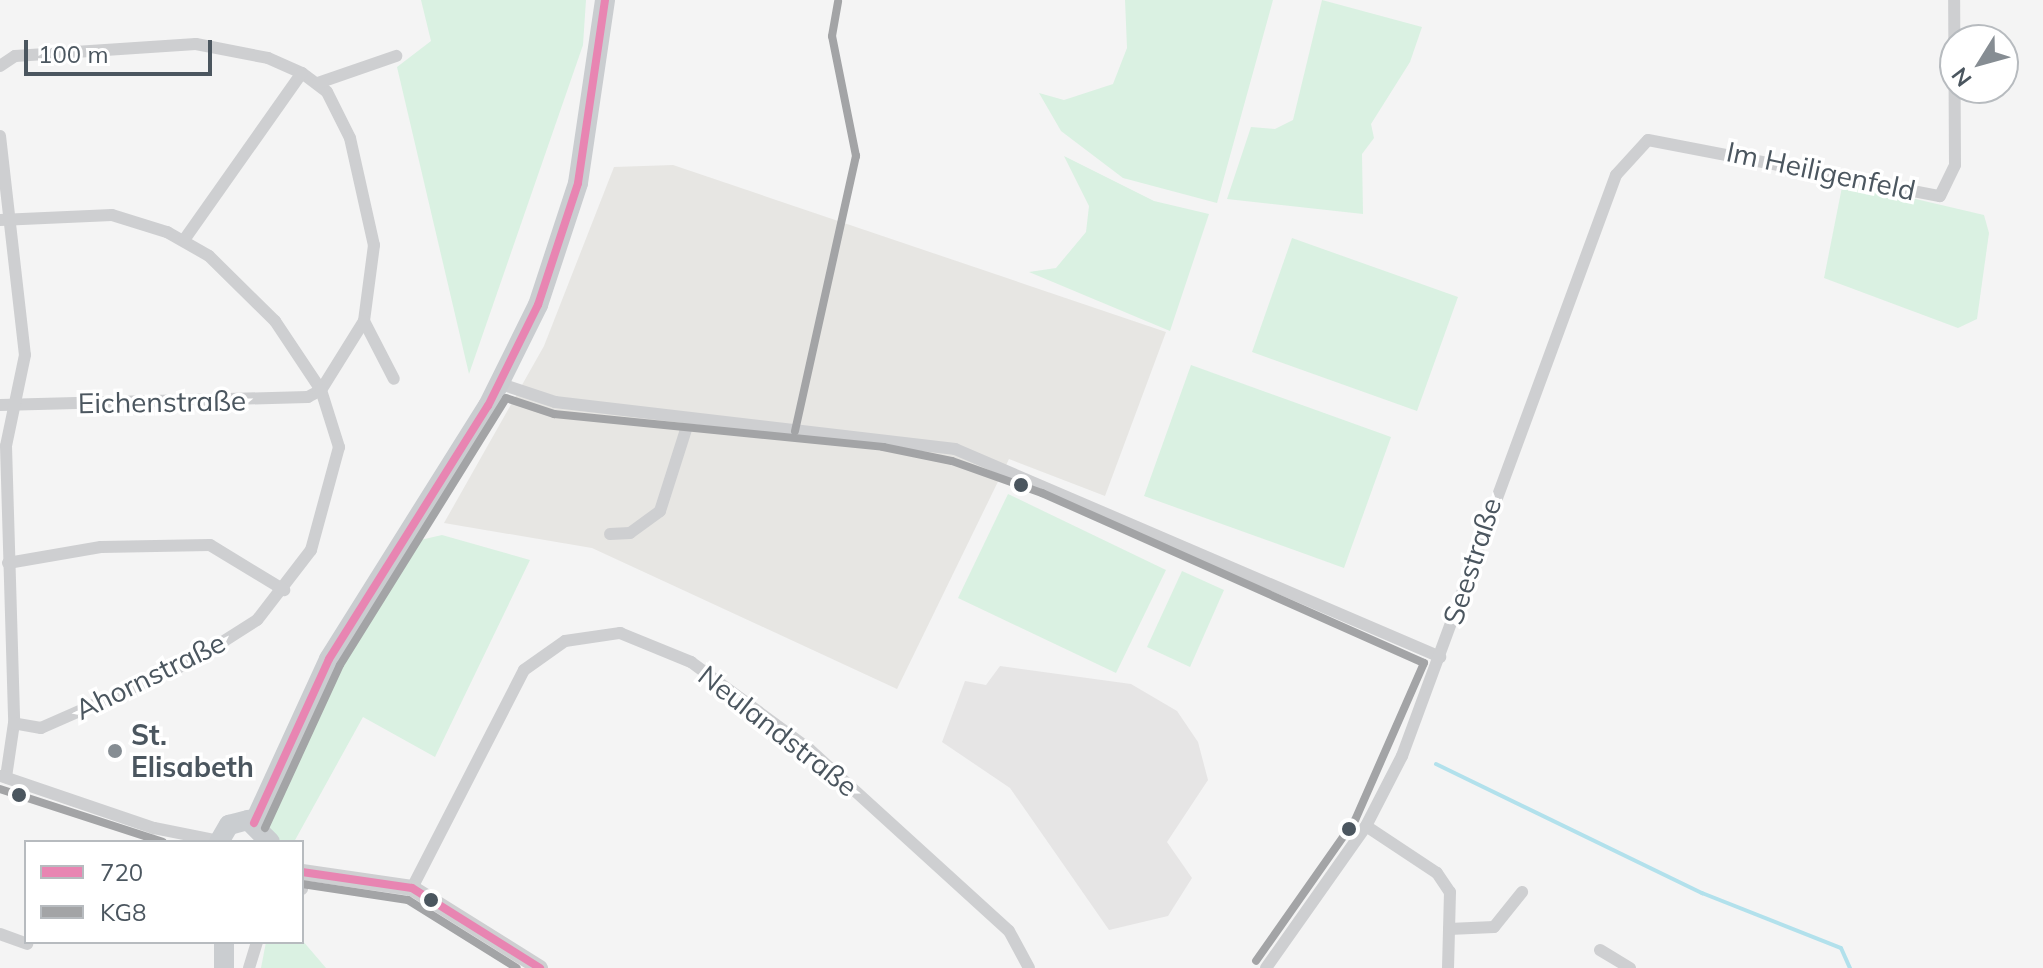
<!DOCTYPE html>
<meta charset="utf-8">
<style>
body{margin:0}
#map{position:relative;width:2043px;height:968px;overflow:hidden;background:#f4f4f4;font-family:Mulish,sans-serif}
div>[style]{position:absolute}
.commercial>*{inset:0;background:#e7e6e3}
.education>*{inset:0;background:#e6e5e5}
.green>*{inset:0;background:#daf1e2}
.stream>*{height:4px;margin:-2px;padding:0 2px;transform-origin:2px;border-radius:2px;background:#b2e1ec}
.minor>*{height:12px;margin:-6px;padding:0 6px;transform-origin:6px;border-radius:6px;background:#cecfd1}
.tertiary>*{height:16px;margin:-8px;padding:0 8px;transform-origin:8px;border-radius:8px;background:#cecfd1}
.primary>*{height:20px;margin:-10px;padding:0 10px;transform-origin:10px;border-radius:10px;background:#cacdd0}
.bus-1>*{height:8px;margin:-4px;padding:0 4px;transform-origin:4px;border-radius:4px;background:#e885b2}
.bus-2>*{height:8px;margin:-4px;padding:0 4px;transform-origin:4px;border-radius:4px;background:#a3a4a6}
.dots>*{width:22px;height:22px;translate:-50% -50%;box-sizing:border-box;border:4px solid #fff;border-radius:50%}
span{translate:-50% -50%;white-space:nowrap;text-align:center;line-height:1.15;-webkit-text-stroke:7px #fff;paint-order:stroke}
.street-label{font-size:28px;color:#4b565f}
.poi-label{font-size:28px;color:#4b565f;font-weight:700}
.left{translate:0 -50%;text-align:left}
.legend{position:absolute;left:24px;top:840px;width:280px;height:104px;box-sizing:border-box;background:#fff;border:2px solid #b7bbbf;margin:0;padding:10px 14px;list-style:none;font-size:24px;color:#4b565f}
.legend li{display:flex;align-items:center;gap:16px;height:40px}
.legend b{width:40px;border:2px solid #b7bbbf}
.north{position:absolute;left:1939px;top:24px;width:80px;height:80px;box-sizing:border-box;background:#fff;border:2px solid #b7bbbf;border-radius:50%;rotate:233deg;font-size:22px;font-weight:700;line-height:32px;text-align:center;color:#4b565f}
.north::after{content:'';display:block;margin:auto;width:28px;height:36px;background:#868d93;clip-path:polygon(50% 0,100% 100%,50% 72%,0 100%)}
.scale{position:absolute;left:24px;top:40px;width:188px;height:36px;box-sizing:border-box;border:4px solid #4b565f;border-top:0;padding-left:10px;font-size:24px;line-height:28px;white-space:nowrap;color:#4b565f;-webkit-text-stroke:6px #fff;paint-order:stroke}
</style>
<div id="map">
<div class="commercial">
<i style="clip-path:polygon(673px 165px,1166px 332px,1105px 496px,1009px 459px,897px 689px,592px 548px,444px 523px,544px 346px,614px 167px)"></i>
</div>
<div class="education">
<i style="clip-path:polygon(1000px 666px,1131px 684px,1177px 711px,1198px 742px,1208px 780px,1167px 842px,1192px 878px,1168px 916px,1109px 930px,1010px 788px,942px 742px,965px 681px,986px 685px)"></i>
</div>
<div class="green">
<i style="clip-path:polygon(421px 0,586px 0,583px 45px,469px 374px,397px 67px,431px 41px)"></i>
<i style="clip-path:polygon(1125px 0,1273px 0,1217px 203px,1123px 178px,1061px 131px,1039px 93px,1064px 100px,1113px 84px,1127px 48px)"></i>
<i style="clip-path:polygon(1322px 0,1422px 27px,1410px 62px,1371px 124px,1374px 138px,1362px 154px,1363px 214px,1227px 199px,1251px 127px,1275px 129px,1293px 120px)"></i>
<i style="clip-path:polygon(1064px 156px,1154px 201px,1209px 214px,1170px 331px,1029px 272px,1056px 268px,1086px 232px,1089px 206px)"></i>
<i style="clip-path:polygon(1843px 182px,1984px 215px,1989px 233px,1977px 319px,1958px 328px,1824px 278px)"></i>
<i style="clip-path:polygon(1292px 238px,1458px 297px,1417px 411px,1252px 352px)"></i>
<i style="clip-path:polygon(1191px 365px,1391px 437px,1344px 568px,1144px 496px)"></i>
<i style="clip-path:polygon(1008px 494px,1166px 570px,1116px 673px,958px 598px)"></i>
<i style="clip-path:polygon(442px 535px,530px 560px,435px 757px,363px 717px,294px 842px,266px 842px,262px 831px,281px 774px,318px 700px,416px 541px)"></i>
<i style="clip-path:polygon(1182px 571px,1224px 590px,1190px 667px,1147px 647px)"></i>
<i style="clip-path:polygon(302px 940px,326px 968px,261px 968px,266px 942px)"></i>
</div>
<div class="stream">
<i style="left:1436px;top:764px;width:296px;rotate:25.9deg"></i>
<i style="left:1702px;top:893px;width:149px;rotate:21.6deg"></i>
<i style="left:1841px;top:948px;width:22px;rotate:66deg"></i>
</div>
<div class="minor">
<i style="left:0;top:66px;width:18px;rotate:-34deg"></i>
<i style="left:15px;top:56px;width:181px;rotate:-3.8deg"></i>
<i style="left:196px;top:44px;width:73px;rotate:11deg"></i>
<i style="left:268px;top:58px;width:37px;rotate:24deg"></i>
<i style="left:302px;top:73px;width:31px;rotate:37deg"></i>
<i style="left:327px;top:92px;width:51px;rotate:63.4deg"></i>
<i style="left:350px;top:138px;width:110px;rotate:77.4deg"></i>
<i style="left:374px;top:245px;width:77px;rotate:97.5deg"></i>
<i style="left:364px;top:321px;width:81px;rotate:121.9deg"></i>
<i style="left:321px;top:390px;width:15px;rotate:152deg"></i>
<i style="left:308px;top:397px;width:308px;rotate:178.5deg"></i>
<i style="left:318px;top:83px;width:83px;rotate:-19.1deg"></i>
<i style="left:0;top:136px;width:220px;rotate:83.5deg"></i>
<i style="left:25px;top:355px;width:93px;rotate:101.8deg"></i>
<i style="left:6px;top:446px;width:277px;rotate:88.3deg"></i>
<i style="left:14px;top:723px;width:55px;rotate:98.4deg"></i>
<i style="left:0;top:220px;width:112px;rotate:-2.6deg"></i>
<i style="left:112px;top:215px;width:58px;rotate:17.2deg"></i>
<i style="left:167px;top:232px;width:48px;rotate:29.7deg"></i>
<i style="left:209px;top:256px;width:93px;rotate:44.6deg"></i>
<i style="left:275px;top:321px;width:83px;rotate:56.3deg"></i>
<i style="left:321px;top:390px;width:60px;rotate:72.5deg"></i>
<i style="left:339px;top:447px;width:107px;rotate:105.2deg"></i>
<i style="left:311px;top:550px;width:88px;rotate:127.6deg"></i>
<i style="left:257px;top:620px;width:78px;rotate:147.5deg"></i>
<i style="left:191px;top:662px;width:164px;rotate:156.3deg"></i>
<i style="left:41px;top:728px;width:27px;rotate:-170deg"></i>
<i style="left:184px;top:240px;width:204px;rotate:-54.8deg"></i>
<i style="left:364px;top:321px;width:65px;rotate:62.7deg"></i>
<i style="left:501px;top:384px;width:57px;rotate:18.4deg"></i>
<i style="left:555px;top:402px;width:403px;rotate:6.7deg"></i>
<i style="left:955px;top:449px;width:528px;rotate:23.21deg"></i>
<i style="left:610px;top:534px;width:20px;rotate:-3deg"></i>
<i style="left:630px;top:533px;width:37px;rotate:-36deg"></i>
<i style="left:660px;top:511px;width:96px;rotate:-72.3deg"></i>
<i style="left:8px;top:563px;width:94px;rotate:-9.8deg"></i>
<i style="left:101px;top:547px;width:109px;rotate:-1.1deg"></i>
<i style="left:210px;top:545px;width:87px;rotate:31.3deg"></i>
<i style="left:1px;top:776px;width:162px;rotate:18.8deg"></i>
<i style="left:154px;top:828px;width:66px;rotate:11.3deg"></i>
<i style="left:1366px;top:826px;width:85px;rotate:33.5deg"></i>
<i style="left:1437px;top:873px;width:23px;rotate:56deg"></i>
<i style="left:1450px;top:892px;width:76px;rotate:91.5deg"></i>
<i style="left:412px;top:888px;width:245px;rotate:-62.8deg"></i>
<i style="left:524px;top:670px;width:50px;rotate:-35.3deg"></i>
<i style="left:565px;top:641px;width:56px;rotate:-8.3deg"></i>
<i style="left:620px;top:633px;width:77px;rotate:22.2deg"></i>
<i style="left:691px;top:662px;width:147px;rotate:36.4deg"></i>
<i style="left:809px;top:749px;width:270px;rotate:42.3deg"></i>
<i style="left:1009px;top:931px;width:42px;rotate:61.6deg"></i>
<i style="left:302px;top:889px;width:16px;rotate:-79deg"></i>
<i style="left:1449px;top:929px;width:45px;rotate:-2.5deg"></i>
<i style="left:1494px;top:927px;width:45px;rotate:-51.3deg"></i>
<i style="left:0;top:934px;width:29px;rotate:20deg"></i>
<i style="left:1600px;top:950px;width:35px;rotate:31deg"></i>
<i style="left:249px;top:968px;width:27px;rotate:-73deg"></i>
<i style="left:1266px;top:968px;width:174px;rotate:-54.8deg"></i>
<i style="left:1366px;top:826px;width:79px;rotate:-62.8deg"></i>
<i style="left:1402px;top:756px;width:619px;rotate:-69.78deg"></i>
<i style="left:1616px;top:175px;width:47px;rotate:-47.6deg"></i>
<i style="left:1648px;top:140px;width:297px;rotate:10.9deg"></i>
<i style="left:1940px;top:196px;width:34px;rotate:-64deg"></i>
<i style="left:1955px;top:165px;width:165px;rotate:-90.3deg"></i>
</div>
<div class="tertiary">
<i style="left:302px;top:872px;width:111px;rotate:8.3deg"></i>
<i style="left:412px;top:888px;width:151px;rotate:32deg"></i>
</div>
<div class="primary">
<i style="left:254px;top:823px;width:180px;rotate:-65.4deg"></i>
<i style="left:329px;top:659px;width:299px;rotate:-57.9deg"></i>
<i style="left:488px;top:406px;width:113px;rotate:-63.7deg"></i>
<i style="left:538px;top:305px;width:128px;rotate:-71.8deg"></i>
<i style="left:578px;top:183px;width:185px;rotate:-81.6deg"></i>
<i style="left:219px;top:842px;width:20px;rotate:-60deg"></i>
<i style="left:229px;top:825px;width:20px;rotate:-15deg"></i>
<i style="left:248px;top:820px;width:31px;rotate:45deg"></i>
<i style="left:224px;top:968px;width:26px;rotate:-90deg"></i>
</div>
<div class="bus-1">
<i style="left:254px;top:823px;width:180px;rotate:-65.4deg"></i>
<i style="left:329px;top:659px;width:299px;rotate:-57.9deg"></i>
<i style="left:488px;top:406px;width:113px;rotate:-63.7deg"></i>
<i style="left:538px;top:305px;width:128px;rotate:-71.8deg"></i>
<i style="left:578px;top:183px;width:185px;rotate:-81.6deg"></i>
<i style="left:302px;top:872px;width:111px;rotate:8.3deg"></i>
<i style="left:412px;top:888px;width:151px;rotate:32deg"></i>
</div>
<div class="bus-2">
<i style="left:795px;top:431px;width:282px;rotate:-77.5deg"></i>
<i style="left:856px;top:156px;width:122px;rotate:-101.3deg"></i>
<i style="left:832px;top:36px;width:35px;rotate:-80deg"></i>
<i style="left:0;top:789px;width:171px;rotate:18deg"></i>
<i style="left:265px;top:828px;width:179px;rotate:-65.3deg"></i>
<i style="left:340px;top:665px;width:314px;rotate:-58.1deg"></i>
<i style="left:506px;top:398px;width:51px;rotate:18.4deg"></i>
<i style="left:554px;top:414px;width:331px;rotate:5.7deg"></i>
<i style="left:883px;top:447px;width:70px;rotate:11.5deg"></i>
<i style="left:952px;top:461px;width:96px;rotate:19.6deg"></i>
<i style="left:1042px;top:493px;width:418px;rotate:24deg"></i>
<i style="left:1424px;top:663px;width:171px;rotate:113.7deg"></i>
<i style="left:1355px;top:820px;width:172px;rotate:125.1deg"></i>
<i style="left:302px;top:884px;width:107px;rotate:8.6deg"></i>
<i style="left:408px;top:900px;width:128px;rotate:32deg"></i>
</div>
<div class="dots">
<i style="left:1021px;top:485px;background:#4b565f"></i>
<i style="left:115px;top:751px;background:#868d93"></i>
<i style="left:19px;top:795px;background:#4b565f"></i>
<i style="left:1349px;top:829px;background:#4b565f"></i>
<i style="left:431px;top:900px;background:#4b565f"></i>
</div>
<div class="street-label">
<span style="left:1821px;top:171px;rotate:12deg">Im Heiligenfeld</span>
<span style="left:162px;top:402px;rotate:-1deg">Eichenstraße</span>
<span style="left:1472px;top:561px;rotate:-72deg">Seestraße</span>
<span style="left:150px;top:676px;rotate:-26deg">Ahornstraße</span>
<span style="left:778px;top:731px;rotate:38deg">Neulandstraße</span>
</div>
<div class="poi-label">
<span class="left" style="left:131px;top:751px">St.<br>Elisabeth</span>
</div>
<ul class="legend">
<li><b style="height:10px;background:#e885b2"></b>720</li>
<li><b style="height:10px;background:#a3a4a6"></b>KG8</li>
</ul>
<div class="north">N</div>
<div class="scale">100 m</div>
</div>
